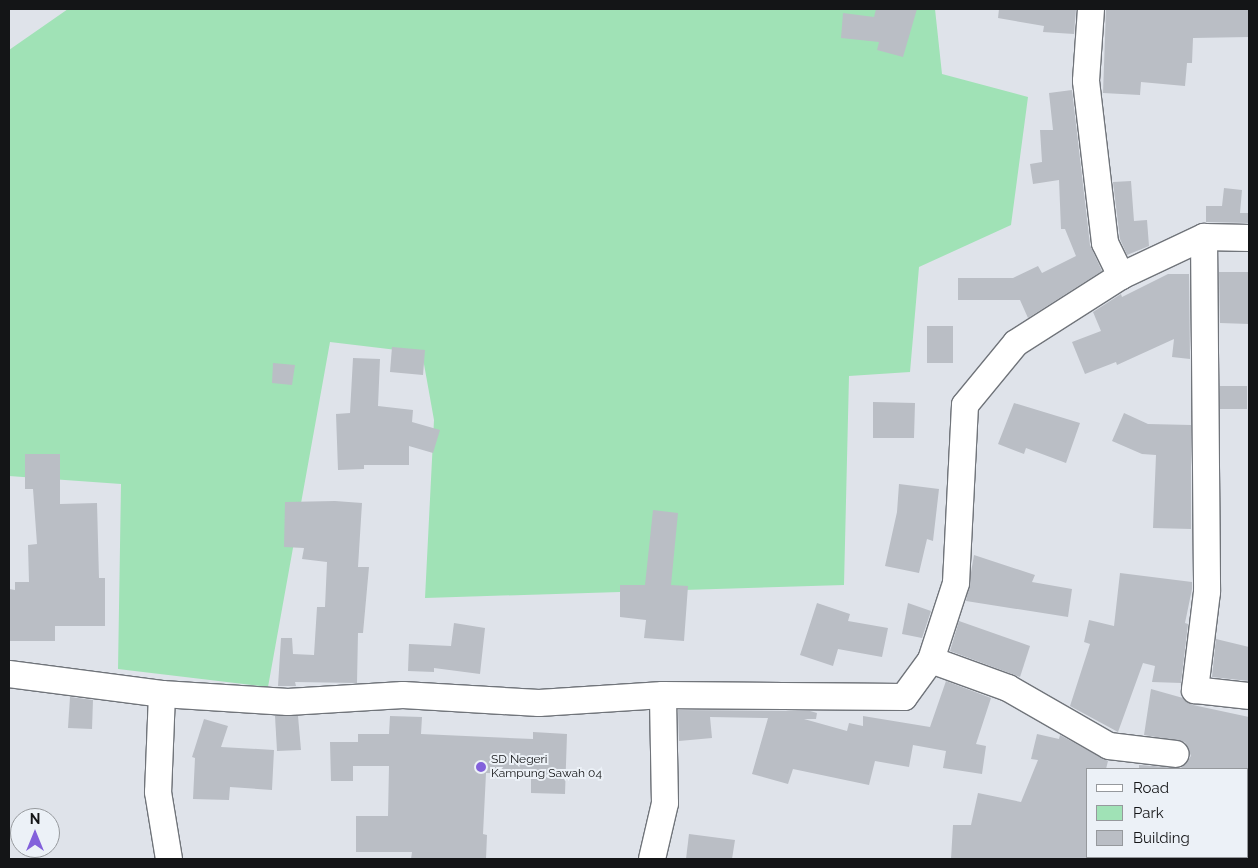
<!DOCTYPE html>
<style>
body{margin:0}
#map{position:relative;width:1258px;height:868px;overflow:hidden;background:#dfe3ea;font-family:Raleway,sans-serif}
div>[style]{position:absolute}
.green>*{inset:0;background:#a0e2b6}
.building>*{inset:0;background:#babec5}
.roads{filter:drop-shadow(1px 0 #70747a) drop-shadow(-1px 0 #70747a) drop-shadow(0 1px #70747a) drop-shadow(0 -1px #70747a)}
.street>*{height:26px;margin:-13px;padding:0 13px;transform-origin:13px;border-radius:13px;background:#fff}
.dots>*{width:14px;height:14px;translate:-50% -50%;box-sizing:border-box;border:2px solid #ecf1f7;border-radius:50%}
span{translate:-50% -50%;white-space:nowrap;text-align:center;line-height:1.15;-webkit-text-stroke:4px #ecf1f7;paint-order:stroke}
.poi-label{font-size:12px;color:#141517}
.left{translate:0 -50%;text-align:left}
.frame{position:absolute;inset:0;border:10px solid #141517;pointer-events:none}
.legend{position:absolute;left:1086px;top:768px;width:162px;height:90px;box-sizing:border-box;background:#ecf1f7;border:1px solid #96999d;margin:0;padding:6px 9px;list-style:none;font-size:15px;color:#141517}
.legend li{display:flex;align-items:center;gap:10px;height:25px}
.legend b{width:25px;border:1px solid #96999d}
.north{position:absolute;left:10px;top:808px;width:50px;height:50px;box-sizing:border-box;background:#ecf1f7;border:1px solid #96999d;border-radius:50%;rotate:0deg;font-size:14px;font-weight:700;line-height:20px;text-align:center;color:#141517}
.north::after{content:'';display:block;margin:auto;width:18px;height:22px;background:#8361db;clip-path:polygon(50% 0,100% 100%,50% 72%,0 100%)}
</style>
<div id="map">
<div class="green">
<i style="clip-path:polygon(68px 9px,935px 9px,942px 74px,1028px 97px,1011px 225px,919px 267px,910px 372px,849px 376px,844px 585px,425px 598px,434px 420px,422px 353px,330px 342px,268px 687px,118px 669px,121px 484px,9px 476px,9px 50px)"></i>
</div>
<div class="building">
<i style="clip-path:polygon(876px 9px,917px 9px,903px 57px,877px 50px,879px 42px,841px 38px,843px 13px,874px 17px)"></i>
<i style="clip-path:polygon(999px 9px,1076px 9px,1074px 34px,1043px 32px,1044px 26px,998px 18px)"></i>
<i style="clip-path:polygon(1106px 9px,1249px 9px,1249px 37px,1193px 38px,1192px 63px,1187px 63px,1185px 86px,1141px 82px,1140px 95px,1103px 93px)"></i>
<i style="clip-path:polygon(1072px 90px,1090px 245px,1102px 271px,1028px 318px,1020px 300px,958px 300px,958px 278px,1013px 278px,1038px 266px,1042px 273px,1076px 256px,1065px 229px,1061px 229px,1059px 180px,1033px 184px,1030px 164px,1042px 162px,1040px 130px,1053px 130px,1049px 93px)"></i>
<i style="clip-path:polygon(1131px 181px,1134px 221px,1147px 220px,1149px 246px,1127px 255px,1120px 239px,1113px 182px)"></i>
<i style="clip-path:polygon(1224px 188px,1242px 190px,1240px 213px,1249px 213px,1249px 223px,1206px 222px,1206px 206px,1222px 206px)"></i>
<i style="clip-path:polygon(1219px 272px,1249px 272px,1249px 324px,1220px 323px)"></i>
<i style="clip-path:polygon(1168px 274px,1189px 274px,1190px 359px,1172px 357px,1174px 339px,1117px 365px,1116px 362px,1085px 374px,1072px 342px,1101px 331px,1093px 312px,1121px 294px,1122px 297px)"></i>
<i style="clip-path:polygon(927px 326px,953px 326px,953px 363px,927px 363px)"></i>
<i style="clip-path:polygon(392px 347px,425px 350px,423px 375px,390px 372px)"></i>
<i style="clip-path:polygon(353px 358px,380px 359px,378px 406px,413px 410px,412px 422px,440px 430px,433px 453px,409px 446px,409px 465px,364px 465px,364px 469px,338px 470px,336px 414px,350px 413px)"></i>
<i style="clip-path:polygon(273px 363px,295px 365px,292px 385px,272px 383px)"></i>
<i style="clip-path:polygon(1220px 386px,1247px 386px,1247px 409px,1220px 409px)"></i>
<i style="clip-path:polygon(873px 402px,915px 403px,914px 438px,873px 438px)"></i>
<i style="clip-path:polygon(1014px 403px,1080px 423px,1066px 463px,1026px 448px,1024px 454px,998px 444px)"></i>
<i style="clip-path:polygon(1124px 413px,1148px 424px,1191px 425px,1191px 529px,1153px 528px,1156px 455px,1142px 454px,1112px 441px)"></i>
<i style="clip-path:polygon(25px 454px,60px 454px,60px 504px,97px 503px,99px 578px,105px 578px,105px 626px,55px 626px,55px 641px,9px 641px,9px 589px,15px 590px,15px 582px,29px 582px,28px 545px,37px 544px,33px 489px,25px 489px)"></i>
<i style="clip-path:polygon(899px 484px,939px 489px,933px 541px,927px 539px,919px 573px,885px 566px,897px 512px)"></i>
<i style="clip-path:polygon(335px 501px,362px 503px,358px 567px,369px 567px,363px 633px,358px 633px,357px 683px,295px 682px,296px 686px,278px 686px,281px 638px,292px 638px,293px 654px,314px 655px,317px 607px,325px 607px,327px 562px,302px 559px,304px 548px,284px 547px,285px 502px)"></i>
<i style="clip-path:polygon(653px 510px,678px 513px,671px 585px,688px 586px,684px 641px,644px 638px,646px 620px,620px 617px,620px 585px,645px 585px)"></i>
<i style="clip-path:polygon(974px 555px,1035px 575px,1032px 582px,1072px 589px,1068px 617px,966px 601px)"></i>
<i style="clip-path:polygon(1120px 573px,1192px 582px,1192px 589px,1185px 623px,1188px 624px,1181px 683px,1152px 682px,1155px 666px,1143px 663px,1118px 732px,1070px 706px,1090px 644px,1084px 642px,1089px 620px,1114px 626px)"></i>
<i style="clip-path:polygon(817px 603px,850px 614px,848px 621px,888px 628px,882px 657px,838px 649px,833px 666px,800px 655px)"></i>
<i style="clip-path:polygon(908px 603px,931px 611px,922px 638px,902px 634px)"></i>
<i style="clip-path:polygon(959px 621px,1030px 646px,1020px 677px,950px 651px)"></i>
<i style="clip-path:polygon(454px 623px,485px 628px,480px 674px,434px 668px,434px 672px,408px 671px,409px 644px,451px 646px)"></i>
<i style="clip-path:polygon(1216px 639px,1249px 647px,1249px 681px,1212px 677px)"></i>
<i style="clip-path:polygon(946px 681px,991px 698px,976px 744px,986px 746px,982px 774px,943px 768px,946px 751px,913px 745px,909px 767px,875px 761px,869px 785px,793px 769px,788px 784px,752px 774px,768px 718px,710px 717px,712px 738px,679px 741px,678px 710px,810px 711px,817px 713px,816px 719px,804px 719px,847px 731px,849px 723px,863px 726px,863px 716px,930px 727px)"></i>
<i style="clip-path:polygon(1151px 689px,1183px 698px,1193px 705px,1249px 717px,1249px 769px,1139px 769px,1139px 765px,1181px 768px,1191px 756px,1185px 742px,1144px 735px)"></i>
<i style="clip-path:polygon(70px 697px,93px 700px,92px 729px,68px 728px)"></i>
<i style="clip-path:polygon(275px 716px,298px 716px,301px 750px,277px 751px)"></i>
<i style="clip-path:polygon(390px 716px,422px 717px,421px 734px,533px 739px,533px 732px,567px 734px,565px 794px,531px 793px,531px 774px,486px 773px,483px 834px,487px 835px,486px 859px,411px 859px,412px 852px,356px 852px,356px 816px,388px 816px,389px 766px,353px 766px,353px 781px,331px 781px,330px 742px,358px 742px,358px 734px,389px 734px)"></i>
<i style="clip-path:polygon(204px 719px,228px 726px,221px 747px,274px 750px,272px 790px,230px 787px,229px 800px,193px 799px,195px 758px,192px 757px)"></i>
<i style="clip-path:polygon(1037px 734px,1059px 739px,1060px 735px,1108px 761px,1106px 769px,1087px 769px,1087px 859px,951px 859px,953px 825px,971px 825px,978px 793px,1021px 802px,1038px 760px,1031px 759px)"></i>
<i style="clip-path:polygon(689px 834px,735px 840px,732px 859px,686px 859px)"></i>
</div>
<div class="roads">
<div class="street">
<i style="left:1091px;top:9px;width:72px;rotate:94deg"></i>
<i style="left:1086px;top:81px;width:163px;rotate:83.3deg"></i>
<i style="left:1105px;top:243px;width:37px;rotate:64deg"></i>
<i style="left:1204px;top:237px;width:355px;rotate:89.5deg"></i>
<i style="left:1207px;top:592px;width:99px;rotate:97deg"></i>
<i style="left:1195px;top:690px;width:54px;rotate:6.3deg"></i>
<i style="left:931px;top:660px;width:82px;rotate:20deg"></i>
<i style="left:1008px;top:688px;width:116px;rotate:29.9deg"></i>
<i style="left:1109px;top:746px;width:67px;rotate:6.8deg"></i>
<i style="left:9px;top:674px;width:154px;rotate:7.4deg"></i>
<i style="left:162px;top:694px;width:126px;rotate:3.6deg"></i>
<i style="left:288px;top:702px;width:115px;rotate:-3.5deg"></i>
<i style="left:403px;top:695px;width:136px;rotate:3.4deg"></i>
<i style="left:539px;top:703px;width:124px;rotate:-3.7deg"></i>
<i style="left:663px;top:695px;width:241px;rotate:0.5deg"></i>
<i style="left:904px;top:697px;width:46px;rotate:-53.9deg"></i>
<i style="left:931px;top:660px;width:81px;rotate:-72deg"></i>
<i style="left:956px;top:583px;width:178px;rotate:-87.1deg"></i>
<i style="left:965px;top:405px;width:80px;rotate:-50.6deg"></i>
<i style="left:1016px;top:343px;width:125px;rotate:-32.5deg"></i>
<i style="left:1121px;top:276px;width:92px;rotate:-25.2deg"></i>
<i style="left:1204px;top:237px;width:45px;rotate:1.3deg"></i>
<i style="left:162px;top:694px;width:98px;rotate:92.3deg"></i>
<i style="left:158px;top:792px;width:68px;rotate:80.7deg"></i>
<i style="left:652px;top:859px;width:57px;rotate:-76.9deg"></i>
<i style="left:665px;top:803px;width:108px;rotate:-91.1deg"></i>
</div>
</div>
<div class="dots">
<i style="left:481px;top:767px;background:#8361db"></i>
</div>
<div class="poi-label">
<span class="left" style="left:491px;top:767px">SD Negeri<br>Kampung Sawah 04</span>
</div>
<div class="frame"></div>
<ul class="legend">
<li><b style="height:6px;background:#fff"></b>Road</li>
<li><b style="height:14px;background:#a0e2b6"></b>Park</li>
<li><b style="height:14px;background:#babec5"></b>Building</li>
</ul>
<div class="north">N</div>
</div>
